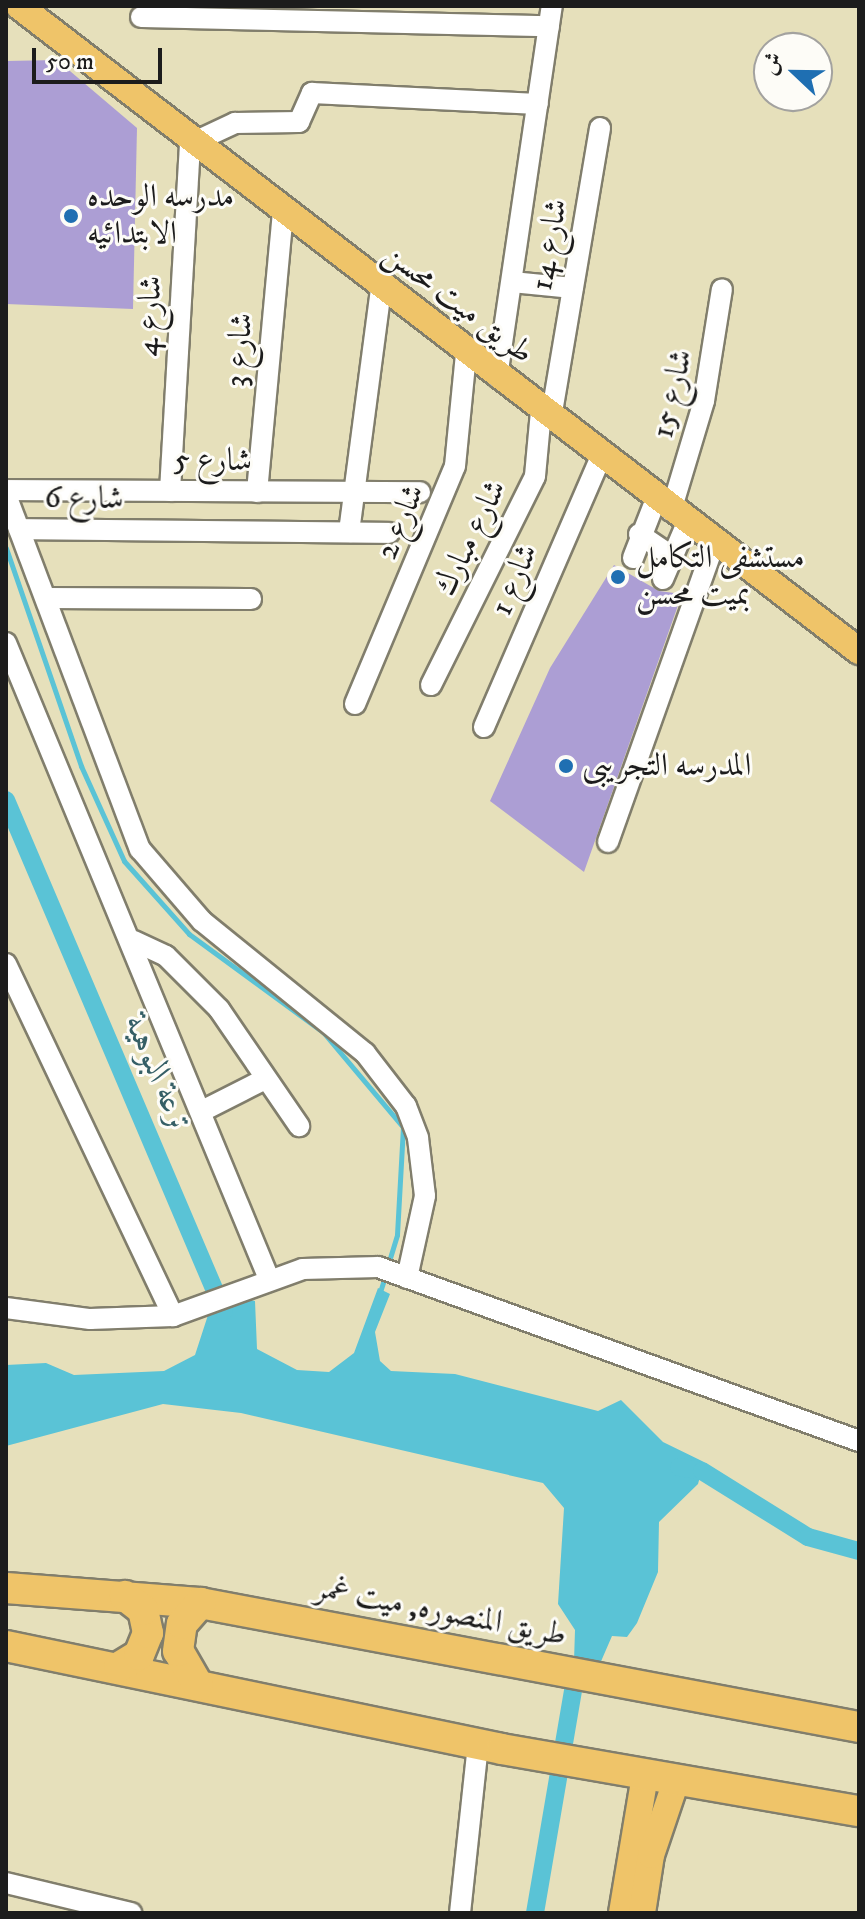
<!DOCTYPE html>
<meta charset="utf-8">
<style>
body{margin:0}
#map{position:relative;width:865px;height:1919px;overflow:hidden;background:#e6e0bb;font-family:"IM FELL DW Pica",Amiri,serif}
div>[style]{position:absolute}
.water>*{inset:0;background:#5ac3d6}
.stream>*{height:5px;margin:-2.5px;padding:0 2.5px;transform-origin:2.5px;border-radius:2.5px;background:#5ac3d6}
.canal>*{height:18px;margin:-9px;padding:0 9px;transform-origin:9px;border-radius:9px;background:#5ac3d6}
.building>*{inset:0;background:#ac9ed4}
.roads{filter:drop-shadow(2px 0 #817e6c) drop-shadow(-2px 0 #817e6c) drop-shadow(0 2px #817e6c) drop-shadow(0 -2px #817e6c)}
.minor>*{height:20px;margin:-10px;padding:0 10px;transform-origin:10px;border-radius:10px;background:#fff}
.major>*{height:26px;margin:-13px;padding:0 13px;transform-origin:13px;border-radius:13px;background:#efc469}
.highway>*{height:30px;margin:-15px;padding:0 15px;transform-origin:15px;border-radius:15px;background:#efc469}
.dots>*{width:22px;height:22px;translate:-50% -50%;box-sizing:border-box;border:4px solid #fdfcf7;border-radius:50%}
span{translate:-50% -50%;white-space:nowrap;text-align:center;line-height:1.15;-webkit-text-stroke:6px #fdfcf7;paint-order:stroke}
.poi-label{font-size:32px;color:#1c1c1c}
.left{translate:0 -50%;text-align:left}
.street-label{font-size:32px;color:#1c1c1c}
.water-label{font-size:34px;color:#355f66;font-style:italic}
.frame{position:absolute;inset:0;border:8px solid #1c1c1c;pointer-events:none}
.north{position:absolute;left:753px;top:32px;width:80px;height:80px;box-sizing:border-box;background:#fdfcf7;border:2px solid #a3a29f;border-radius:50%;rotate:292deg;font-size:22px;font-weight:700;line-height:32px;text-align:center;color:#1c1c1c}
.north::after{content:'';display:block;margin:auto;width:28px;height:36px;background:#1f6fb2;clip-path:polygon(50% 0,100% 100%,50% 72%,0 100%)}
.scale{position:absolute;left:32px;top:48px;width:130px;height:36px;box-sizing:border-box;border:4px solid #1c1c1c;border-top:0;padding-left:10px;font-size:24px;line-height:28px;white-space:nowrap;color:#1c1c1c;-webkit-text-stroke:6px #fdfcf7;paint-order:stroke}
</style>
<div id="map">
<div class="water">
<i style="clip-path:polygon(378px 1288px,390px 1294px,375px 1332px,380px 1361px,391px 1371px,455px 1374px,598px 1411px,621px 1400px,663px 1442px,704px 1462px,698px 1484px,659px 1522px,658px 1572px,637px 1623px,627px 1637px,612px 1636px,599px 1666px,574px 1661px,575px 1630px,558px 1604px,564px 1508px,543px 1483px,241px 1413px,163px 1404px,6px 1446px,6px 1365px,46px 1363px,74px 1375px,164px 1371px,195px 1355px,208px 1315px,246px 1299px,255px 1301px,257px 1349px,297px 1370px,329px 1372px,354px 1353px)"></i>
</div>
<div class="stream">
<i style="left:6px;top:548px;width:231px;rotate:71deg"></i>
<i style="left:81px;top:766px;width:104px;rotate:65.6deg"></i>
<i style="left:124px;top:861px;width:98px;rotate:48.3deg"></i>
<i style="left:189px;top:934px;width:166px;rotate:36.2deg"></i>
<i style="left:323px;top:1032px;width:124px;rotate:49.9deg"></i>
<i style="left:403px;top:1127px;width:108px;rotate:93.2deg"></i>
<i style="left:397px;top:1235px;width:30px;rotate:107deg"></i>
<i style="left:379px;top:1295px;width:22px;rotate:-72deg"></i>
</div>
<div class="canal">
<i style="left:6px;top:800px;width:556px;rotate:66.94deg"></i>
<i style="left:679px;top:1467px;width:23px;rotate:10deg"></i>
<i style="left:702px;top:1471px;width:125px;rotate:31.9deg"></i>
<i style="left:808px;top:1537px;width:53px;rotate:15.4deg"></i>
<i style="left:535px;top:1913px;width:249px;rotate:-80.3deg"></i>
</div>
<div class="building">
<i style="clip-path:polygon(57px 60px,137px 128px,133px 309px,6px 304px,6px 61px)"></i>
<i style="clip-path:polygon(614px 565px,659px 591px,682px 594px,584px 872px,490px 801px,550px 668px)"></i>
</div>
<div class="roads">
<div class="minor">
<i style="left:141px;top:17px;width:408px;rotate:1.3deg"></i>
<i style="left:512px;top:282px;width:61px;rotate:5.6deg"></i>
<i style="left:497px;top:377px;width:375px;rotate:-81.6deg"></i>
<i style="left:551px;top:418px;width:294px;rotate:-80.4deg"></i>
<i style="left:6px;top:490px;width:414px;rotate:0.3deg"></i>
<i style="left:170px;top:491px;width:348px;rotate:-86.7deg"></i>
<i style="left:190px;top:144px;width:50px;rotate:-25deg"></i>
<i style="left:235px;top:123px;width:64px;rotate:-0.9deg"></i>
<i style="left:299px;top:122px;width:32px;rotate:-66deg"></i>
<i style="left:312px;top:93px;width:226px;rotate:2.8deg"></i>
<i style="left:257px;top:492px;width:279px;rotate:-84.7deg"></i>
<i style="left:6px;top:495px;width:379px;rotate:69.3deg"></i>
<i style="left:140px;top:849px;width:95px;rotate:49.3deg"></i>
<i style="left:202px;top:921px;width:210px;rotate:39deg"></i>
<i style="left:365px;top:1053px;width:67px;rotate:52.3deg"></i>
<i style="left:406px;top:1106px;width:34px;rotate:69deg"></i>
<i style="left:418px;top:1138px;width:58px;rotate:83.1deg"></i>
<i style="left:425px;top:1196px;width:84px;rotate:102.4deg"></i>
<i style="left:671px;top:511px;width:115px;rotate:-73.3deg"></i>
<i style="left:704px;top:401px;width:113px;rotate:-80.9deg"></i>
<i style="left:19px;top:529px;width:370px;rotate:0.6deg"></i>
<i style="left:349px;top:532px;width:246px;rotate:-82.5deg"></i>
<i style="left:639px;top:534px;width:41px;rotate:34.1deg"></i>
<i style="left:633px;top:558px;width:63px;rotate:-68.7deg"></i>
<i style="left:663px;top:579px;width:61px;rotate:-66.8deg"></i>
<i style="left:46px;top:598px;width:205px;rotate:0.3deg"></i>
<i style="left:6px;top:643px;width:688px;rotate:67.53deg"></i>
<i style="left:431px;top:685px;width:233px;rotate:-63.5deg"></i>
<i style="left:535px;top:476px;width:65px;rotate:-84.7deg"></i>
<i style="left:355px;top:704px;width:258px;rotate:-67.2deg"></i>
<i style="left:455px;top:466px;width:113px;rotate:-84.4deg"></i>
<i style="left:484px;top:727px;width:294px;rotate:-66.6deg"></i>
<i style="left:608px;top:842px;width:316px;rotate:-70.4deg"></i>
<i style="left:134px;top:941px;width:35px;rotate:25deg"></i>
<i style="left:166px;top:956px;width:75px;rotate:45deg"></i>
<i style="left:219px;top:1009px;width:142px;rotate:55.6deg"></i>
<i style="left:6px;top:964px;width:390px;rotate:64.6deg"></i>
<i style="left:202px;top:1111px;width:68px;rotate:-26.9deg"></i>
<i style="left:6px;top:1308px;width:85px;rotate:7.5deg"></i>
<i style="left:90px;top:1319px;width:83px;rotate:-2.1deg"></i>
<i style="left:173px;top:1316px;width:138px;rotate:-19.9deg"></i>
<i style="left:303px;top:1269px;width:75px;rotate:-1.5deg"></i>
<i style="left:378px;top:1267px;width:512px;rotate:19.89deg"></i>
<i style="left:6px;top:1883px;width:129px;rotate:13.5deg"></i>
<i style="left:460px;top:1913px;width:170px;rotate:-83.9deg"></i>
</div>
<div class="major">
<i style="left:19px;top:6px;width:1059px;rotate:37.52deg"></i>
<i style="left:622px;top:1913px;width:139px;rotate:-80.5deg"></i>
<i style="left:642px;top:1913px;width:59px;rotate:-81.2deg"></i>
<i style="left:651px;top:1855px;width:78px;rotate:-71.3deg"></i>
</div>
<div class="highway">
<i style="left:6px;top:1588px;width:195px;rotate:4.4deg"></i>
<i style="left:200px;top:1603px;width:671px;rotate:10.66deg"></i>
<i style="left:6px;top:1646px;width:507px;rotate:11.73deg"></i>
<i style="left:502px;top:1749px;width:362px;rotate:9.9deg"></i>
<i style="left:119px;top:1667px;width:23px;rotate:-31deg"></i>
<i style="left:139px;top:1655px;width:24px;rotate:-68deg"></i>
<i style="left:148px;top:1633px;width:24px;rotate:-102deg"></i>
<i style="left:143px;top:1610px;width:23px;rotate:-142deg"></i>
<i style="left:198px;top:1685px;width:39px;rotate:-120deg"></i>
<i style="left:178px;top:1651px;width:27px;rotate:-82deg"></i>
<i style="left:182px;top:1624px;width:28px;rotate:-49deg"></i>
</div>
</div>
<div class="dots">
<i style="left:71px;top:216px;background:#1f6fb2"></i>
<i style="left:618px;top:577px;background:#1f6fb2"></i>
<i style="left:566px;top:766px;background:#1f6fb2"></i>
</div>
<div class="poi-label">
<span class="left" style="left:87px;top:216px">مدرسه الوحده<br>الابتدائيه</span>
<span class="left" style="left:636px;top:577px">مستشفى التكامل<br>بميت محسن</span>
<span class="left" style="left:582px;top:766px">المدرسه التجريبى</span>
</div>
<div class="street-label">
<span style="left:550px;top:245px;rotate:-80deg">شارع 14</span>
<span style="left:458px;top:304px;rotate:37deg">طريق ميت محسن</span>
<span style="left:150px;top:316px;rotate:-87deg">شارع 4</span>
<span style="left:240px;top:350px;rotate:-85deg">شارع 3</span>
<span style="left:673px;top:394px;rotate:-77deg">شارع 15</span>
<span style="left:213px;top:461px;rotate:1deg">شارع 5</span>
<span style="left:84px;top:499px;rotate:1deg">شارع 6</span>
<span style="left:401px;top:522px;rotate:-67deg">شارع 2</span>
<span style="left:471px;top:538px;rotate:-64deg">شارع مبارك</span>
<span style="left:515px;top:580px;rotate:-67deg">شارع 1</span>
<span style="left:441px;top:1612px;rotate:11deg">طريق المنصوره, ميت غمر</span>
</div>
<div class="water-label">
<span style="left:158px;top:1074px;rotate:67deg">ترعة البوهية</span>
</div>
<div class="frame"></div>
<div class="north">ش</div>
<div class="scale">50 m</div>
</div>
